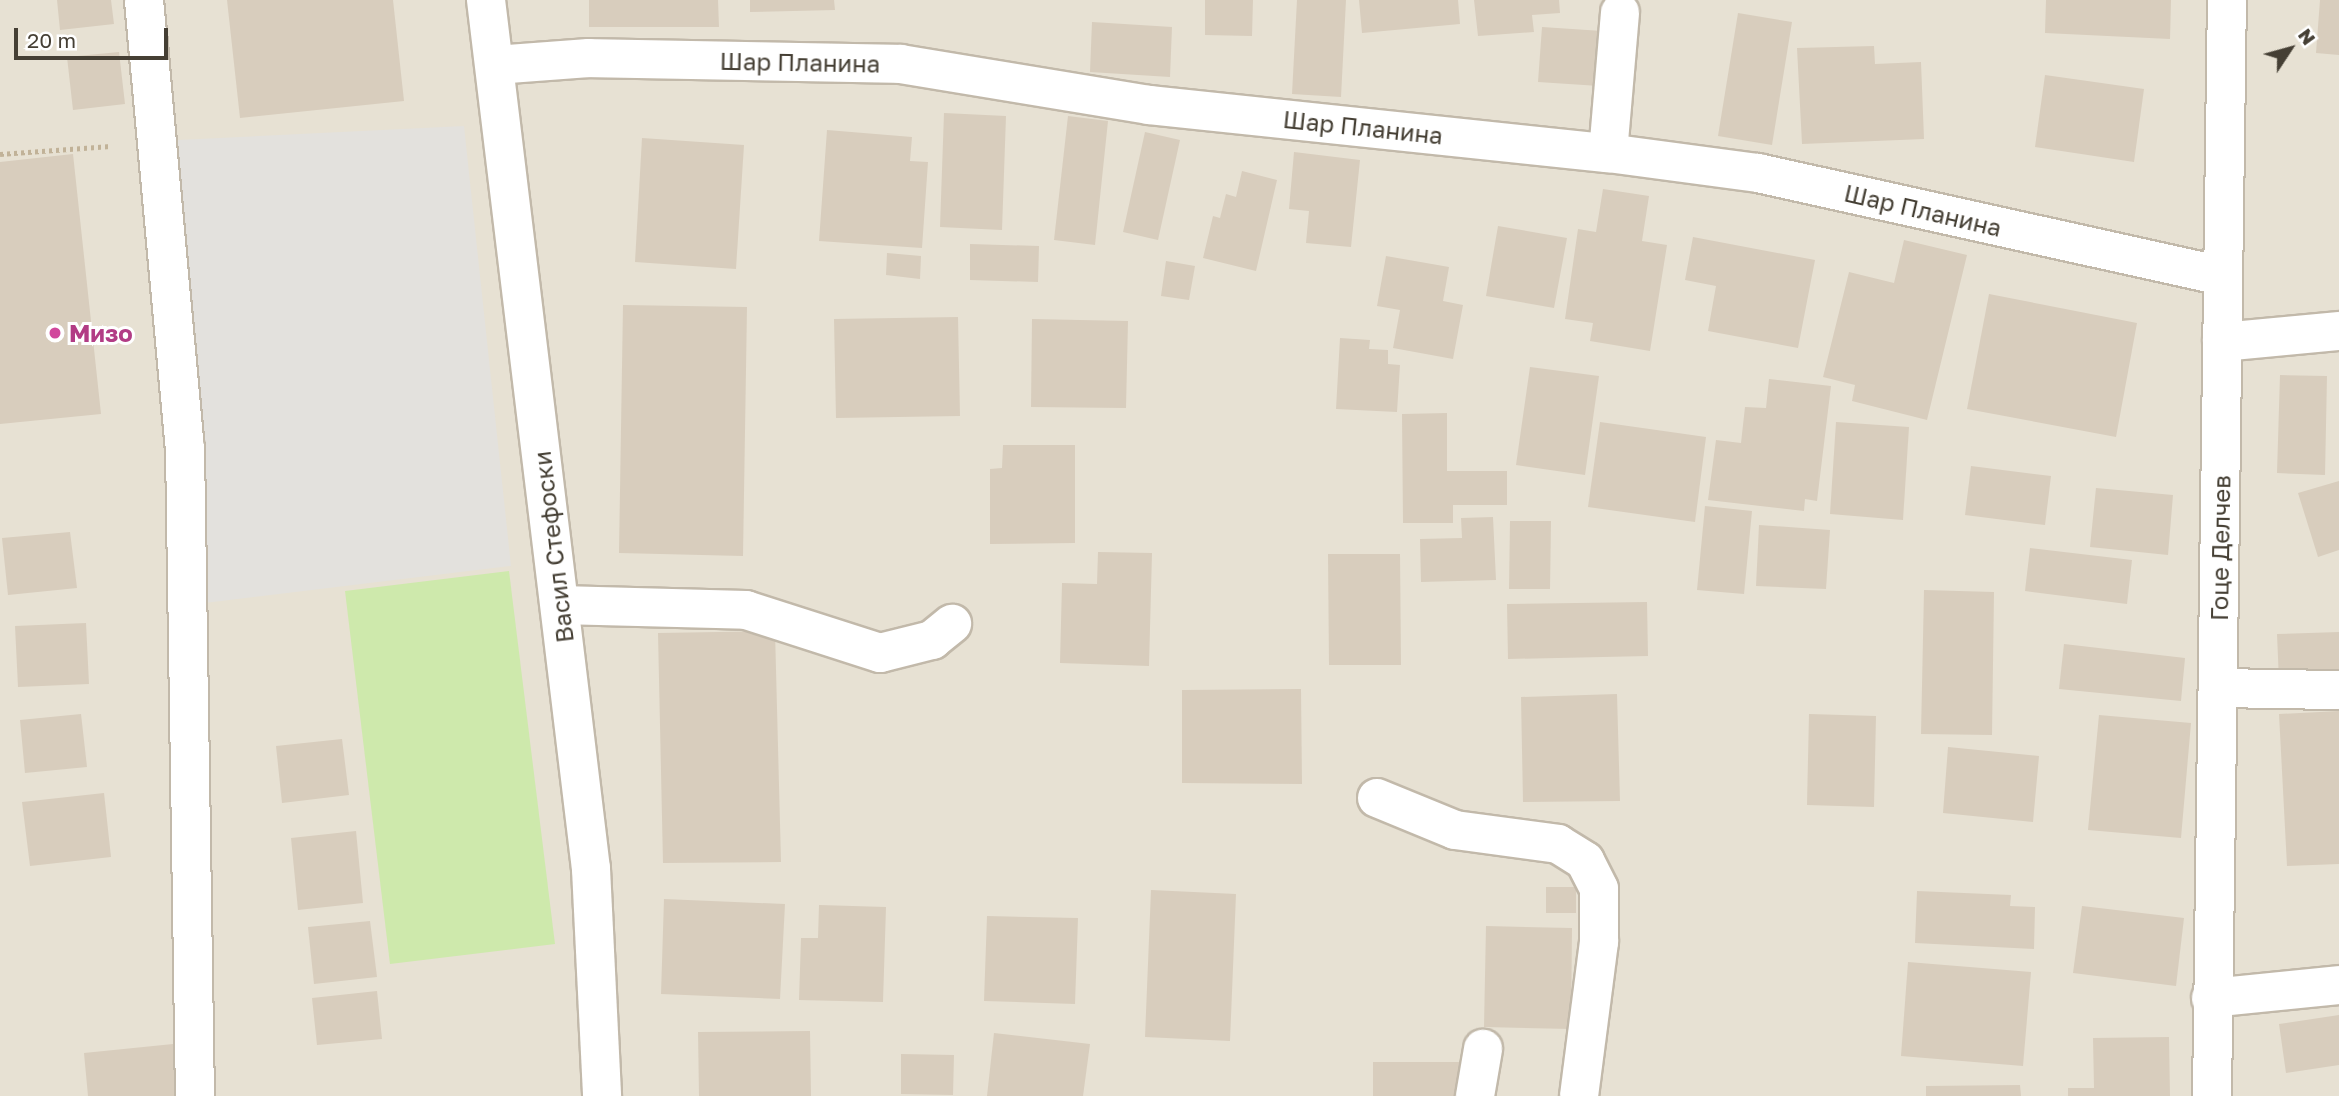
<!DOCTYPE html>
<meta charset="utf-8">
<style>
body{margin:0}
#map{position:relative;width:2339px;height:1096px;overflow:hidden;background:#f3efe5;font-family:"Golos Text",sans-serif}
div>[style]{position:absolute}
.residential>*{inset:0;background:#e7e1d3}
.green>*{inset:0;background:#cee9ac}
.parking>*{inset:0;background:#e3e1dd}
.building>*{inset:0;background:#d8cdbd}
.path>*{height:4.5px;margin-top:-2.25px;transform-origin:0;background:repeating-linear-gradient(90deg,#c1b298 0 3.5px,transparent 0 7px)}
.roads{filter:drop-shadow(2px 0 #c2b9aa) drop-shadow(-2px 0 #c2b9aa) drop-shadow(0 2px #c2b9aa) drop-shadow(0 -2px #c2b9aa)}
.minor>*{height:38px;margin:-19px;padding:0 19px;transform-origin:19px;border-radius:19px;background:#fff}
.dots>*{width:19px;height:19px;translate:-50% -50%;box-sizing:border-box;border:4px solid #fff;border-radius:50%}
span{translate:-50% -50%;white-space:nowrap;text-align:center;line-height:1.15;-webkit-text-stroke:6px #fff;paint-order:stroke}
.street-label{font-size:24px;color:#453f34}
.hotel-label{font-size:24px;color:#b23c85;font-weight:700}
.left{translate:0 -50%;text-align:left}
.north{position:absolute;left:2255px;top:14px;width:70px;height:70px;-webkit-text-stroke:5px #fff;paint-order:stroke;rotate:54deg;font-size:19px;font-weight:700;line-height:28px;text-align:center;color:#453f34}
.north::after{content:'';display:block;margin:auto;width:24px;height:32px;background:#453f34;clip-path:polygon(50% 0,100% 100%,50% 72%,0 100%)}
.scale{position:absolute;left:14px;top:28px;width:154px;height:32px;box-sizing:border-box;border:4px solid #453f34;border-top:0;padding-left:9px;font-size:21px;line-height:24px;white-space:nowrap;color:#453f34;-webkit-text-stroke:5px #fff;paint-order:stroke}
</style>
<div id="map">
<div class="residential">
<i style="clip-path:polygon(0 0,2339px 0,2339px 1096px,0 1096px)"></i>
</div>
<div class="green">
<i style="clip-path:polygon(509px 571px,555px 944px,390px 964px,345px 591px)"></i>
</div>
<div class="parking">
<i style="clip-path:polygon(464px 126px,511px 566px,188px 605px,157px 141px)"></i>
</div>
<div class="building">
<i style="clip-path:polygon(57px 0,111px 0,114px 24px,60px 30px)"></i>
<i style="clip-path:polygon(227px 0,393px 0,404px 101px,240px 118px)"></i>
<i style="clip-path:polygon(589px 0,718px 0,719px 27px,589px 27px)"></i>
<i style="clip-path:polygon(750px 0,834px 0,835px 10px,750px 12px)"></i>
<i style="clip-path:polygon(1205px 0,1253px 0,1252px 36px,1205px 35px)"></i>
<i style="clip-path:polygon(1297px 0,1346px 0,1341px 97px,1292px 94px)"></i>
<i style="clip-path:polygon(1359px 0,1458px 0,1460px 24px,1362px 33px)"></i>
<i style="clip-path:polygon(1474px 0,1559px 0,1560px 13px,1532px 15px,1534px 32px,1478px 36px)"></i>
<i style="clip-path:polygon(2046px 0,2171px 0,2170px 39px,2045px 33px)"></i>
<i style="clip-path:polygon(2320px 0,2339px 0,2339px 55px,2316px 53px)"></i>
<i style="clip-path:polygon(1738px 13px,1792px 22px,1772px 145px,1718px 136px)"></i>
<i style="clip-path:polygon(1092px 22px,1172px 27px,1170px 77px,1090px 72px)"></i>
<i style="clip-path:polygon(1542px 27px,1602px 31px,1599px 86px,1538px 82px)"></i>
<i style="clip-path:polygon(1874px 46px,1875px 64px,1921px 62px,1924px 139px,1802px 144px,1797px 48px)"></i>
<i style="clip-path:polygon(119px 52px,125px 104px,73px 110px,67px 57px)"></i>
<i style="clip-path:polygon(2045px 75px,2144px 89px,2134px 162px,2035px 147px)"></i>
<i style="clip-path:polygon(944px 113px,1006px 116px,1002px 230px,940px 227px)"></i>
<i style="clip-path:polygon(1068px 116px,1108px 121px,1095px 245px,1054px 240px)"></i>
<i style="clip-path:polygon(827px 130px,912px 137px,910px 161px,928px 162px,922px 248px,819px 241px)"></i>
<i style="clip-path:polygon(1145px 132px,1180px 140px,1158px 240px,1123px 232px)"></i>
<i style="clip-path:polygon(642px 138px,744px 145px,736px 269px,635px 262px)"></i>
<i style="clip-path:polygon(1294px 152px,1360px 160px,1351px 247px,1306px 243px,1309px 211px,1289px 209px)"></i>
<i style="clip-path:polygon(73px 154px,101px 414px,0 424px,0 162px)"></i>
<i style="clip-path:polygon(1242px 171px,1277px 180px,1256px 271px,1203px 258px,1213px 216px,1220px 218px,1226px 194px,1236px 197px)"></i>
<i style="clip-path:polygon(1603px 189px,1649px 196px,1642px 241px,1667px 245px,1650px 351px,1590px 341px,1593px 323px,1565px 319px,1578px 229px,1596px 232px)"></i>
<i style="clip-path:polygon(1498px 226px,1567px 238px,1554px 308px,1486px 296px)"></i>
<i style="clip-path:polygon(1693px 237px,1815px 260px,1798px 348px,1708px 331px,1716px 286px,1685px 280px)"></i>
<i style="clip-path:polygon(1904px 240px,1967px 255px,1927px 420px,1852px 401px,1855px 385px,1823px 377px,1849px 272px,1894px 283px)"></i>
<i style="clip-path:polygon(970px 244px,1039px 246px,1038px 282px,970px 280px)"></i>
<i style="clip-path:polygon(887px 253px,921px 256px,920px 279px,886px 275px)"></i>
<i style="clip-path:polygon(1386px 256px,1449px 267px,1443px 301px,1463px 305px,1453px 359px,1393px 348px,1400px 310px,1377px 306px)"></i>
<i style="clip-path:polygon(1166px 261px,1195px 266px,1189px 300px,1161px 296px)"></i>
<i style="clip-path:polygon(1989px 294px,2137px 323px,2116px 437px,1967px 409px)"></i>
<i style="clip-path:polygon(623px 305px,747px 307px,743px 556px,619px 553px)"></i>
<i style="clip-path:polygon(958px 317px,960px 416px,836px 418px,834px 319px)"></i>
<i style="clip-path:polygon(1032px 319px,1128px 321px,1126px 408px,1031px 407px)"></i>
<i style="clip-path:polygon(1340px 338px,1370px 340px,1369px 349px,1388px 350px,1388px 364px,1400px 365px,1397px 412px,1336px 409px)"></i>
<i style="clip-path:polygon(1530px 367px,1599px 376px,1585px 475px,1516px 465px)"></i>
<i style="clip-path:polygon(2280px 375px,2327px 376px,2325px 475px,2277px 473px)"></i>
<i style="clip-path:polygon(1769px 379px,1831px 386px,1817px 501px,1805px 499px,1804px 511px,1708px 500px,1716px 440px,1741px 443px,1745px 407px,1766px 408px)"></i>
<i style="clip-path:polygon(1447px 413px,1447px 471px,1507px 471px,1507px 505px,1453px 505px,1453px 523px,1403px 523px,1402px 414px)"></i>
<i style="clip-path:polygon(1600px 422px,1706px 437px,1695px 522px,1588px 507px)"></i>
<i style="clip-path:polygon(1836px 422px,1909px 427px,1903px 520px,1830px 514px)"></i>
<i style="clip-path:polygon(1003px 445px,1075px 445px,1075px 543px,990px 544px,990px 469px,1002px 468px)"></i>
<i style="clip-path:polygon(1971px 466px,2051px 476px,2045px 525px,1965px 515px)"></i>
<i style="clip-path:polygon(2339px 481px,2339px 550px,2318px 557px,2298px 493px)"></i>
<i style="clip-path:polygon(2096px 488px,2173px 495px,2168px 555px,2090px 547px)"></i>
<i style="clip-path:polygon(1705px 506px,1752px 511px,1744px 594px,1697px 590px)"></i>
<i style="clip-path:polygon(1493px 517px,1496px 580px,1421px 582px,1420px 539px,1462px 538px,1461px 518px)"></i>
<i style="clip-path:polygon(1510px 521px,1551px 521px,1550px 589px,1509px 589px)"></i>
<i style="clip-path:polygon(1759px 525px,1830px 530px,1826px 589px,1756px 586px)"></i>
<i style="clip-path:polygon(70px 532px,77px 588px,8px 595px,2px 538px)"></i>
<i style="clip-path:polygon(2030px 548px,2132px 560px,2127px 604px,2025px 591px)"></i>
<i style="clip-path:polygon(1098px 552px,1152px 553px,1149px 666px,1060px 663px,1062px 583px,1097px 584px)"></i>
<i style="clip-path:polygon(1328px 554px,1400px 554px,1401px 665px,1329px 665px)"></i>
<i style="clip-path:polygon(1924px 590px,1994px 592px,1992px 735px,1921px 734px)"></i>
<i style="clip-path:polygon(1647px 602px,1648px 656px,1508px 659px,1507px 604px)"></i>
<i style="clip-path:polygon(86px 623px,89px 684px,18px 687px,15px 626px)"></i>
<i style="clip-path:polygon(775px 631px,781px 862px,663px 863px,658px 633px)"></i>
<i style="clip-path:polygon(2339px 632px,2339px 678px,2279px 681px,2277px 634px)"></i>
<i style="clip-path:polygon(2064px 644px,2185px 658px,2181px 701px,2059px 689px)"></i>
<i style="clip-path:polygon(1301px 689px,1302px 784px,1182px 783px,1182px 690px)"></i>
<i style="clip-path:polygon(1617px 694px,1620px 801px,1523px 802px,1521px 697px)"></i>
<i style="clip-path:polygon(2339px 711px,2339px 864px,2287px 866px,2279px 714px)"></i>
<i style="clip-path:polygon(81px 714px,87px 767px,25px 773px,20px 720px)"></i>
<i style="clip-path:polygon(1809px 714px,1876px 716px,1874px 807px,1807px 805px)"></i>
<i style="clip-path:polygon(2099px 715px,2191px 723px,2181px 838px,2088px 830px)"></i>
<i style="clip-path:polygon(342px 739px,349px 795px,282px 803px,276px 746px)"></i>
<i style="clip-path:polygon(1948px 747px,2039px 756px,2033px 822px,1943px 813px)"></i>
<i style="clip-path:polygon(104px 793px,111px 857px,30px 866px,22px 802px)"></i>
<i style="clip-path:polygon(356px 831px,363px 903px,298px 910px,291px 838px)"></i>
<i style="clip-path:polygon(1546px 887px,1576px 887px,1576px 913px,1546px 913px)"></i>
<i style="clip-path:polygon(1151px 890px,1236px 894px,1230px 1041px,1145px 1037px)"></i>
<i style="clip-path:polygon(1917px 891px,2011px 895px,2010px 906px,2035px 907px,2034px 949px,1915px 943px)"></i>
<i style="clip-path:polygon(664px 899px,785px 904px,780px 999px,661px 994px)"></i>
<i style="clip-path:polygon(819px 905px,886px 907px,883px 1002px,799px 1000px,801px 938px,818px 938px)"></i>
<i style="clip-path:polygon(2082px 906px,2184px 918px,2176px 986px,2073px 973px)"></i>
<i style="clip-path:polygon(987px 916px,1078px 918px,1075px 1004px,984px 1001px)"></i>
<i style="clip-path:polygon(370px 921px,377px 977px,314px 984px,308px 927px)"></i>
<i style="clip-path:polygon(1486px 926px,1572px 928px,1571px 1029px,1484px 1027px)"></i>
<i style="clip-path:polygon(1908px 962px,2031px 972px,2023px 1066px,1901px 1056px)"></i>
<i style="clip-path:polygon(377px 991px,382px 1039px,317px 1045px,312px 998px)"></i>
<i style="clip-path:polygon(2339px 1015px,2339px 1065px,2286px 1073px,2279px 1024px)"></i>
<i style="clip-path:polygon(810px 1031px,811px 1096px,699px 1096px,698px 1032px)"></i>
<i style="clip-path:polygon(994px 1033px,1090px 1044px,1083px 1096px,987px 1096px)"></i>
<i style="clip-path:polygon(2169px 1037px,2170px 1096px,2068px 1096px,2068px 1088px,2094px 1088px,2093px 1038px)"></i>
<i style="clip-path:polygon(173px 1044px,178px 1096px,88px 1096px,84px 1053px)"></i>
<i style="clip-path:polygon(901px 1054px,954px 1055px,953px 1095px,901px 1094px)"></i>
<i style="clip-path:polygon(1373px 1062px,1461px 1062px,1461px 1096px,1373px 1096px)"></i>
<i style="clip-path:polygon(2020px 1085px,2021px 1096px,1926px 1096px,1926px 1086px)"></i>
</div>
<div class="path">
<i style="left:0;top:154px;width:111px;rotate:-4.1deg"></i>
</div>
<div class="roads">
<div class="minor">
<i style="left:144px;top:0;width:450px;rotate:84.8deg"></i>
<i style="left:185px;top:448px;width:648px;rotate:89.12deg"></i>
<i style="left:486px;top:0;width:875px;rotate:83.11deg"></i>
<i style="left:591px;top:869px;width:227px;rotate:87.2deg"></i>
<i style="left:495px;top:65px;width:94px;rotate:-4.3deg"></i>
<i style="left:589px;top:58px;width:312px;rotate:1.1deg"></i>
<i style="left:901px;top:64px;width:251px;rotate:9.4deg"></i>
<i style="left:1149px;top:105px;width:462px;rotate:6deg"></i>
<i style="left:1608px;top:153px;width:151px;rotate:7.6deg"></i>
<i style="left:1758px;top:173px;width:475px;rotate:12.5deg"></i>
<i style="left:1608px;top:153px;width:141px;rotate:-85.1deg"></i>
<i style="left:2222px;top:342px;width:118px;rotate:-5.4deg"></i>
<i style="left:560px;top:605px;width:186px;rotate:1.5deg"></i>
<i style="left:746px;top:610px;width:141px;rotate:17.8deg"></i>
<i style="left:880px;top:653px;width:54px;rotate:-14deg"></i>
<i style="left:932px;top:640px;width:26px;rotate:-39deg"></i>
<i style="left:2219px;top:688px;width:120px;rotate:1deg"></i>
<i style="left:1377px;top:798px;width:84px;rotate:22.3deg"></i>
<i style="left:1455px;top:830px;width:104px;rotate:7.7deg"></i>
<i style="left:1558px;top:844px;width:32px;rotate:32deg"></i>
<i style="left:1585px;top:861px;width:31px;rotate:63deg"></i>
<i style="left:1599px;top:889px;width:53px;rotate:90deg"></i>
<i style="left:1599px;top:942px;width:155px;rotate:97.4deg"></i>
<i style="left:2211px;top:998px;width:129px;rotate:-5.8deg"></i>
<i style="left:1475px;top:1096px;width:48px;rotate:-80.3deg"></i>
<i style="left:2212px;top:1096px;width:1096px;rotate:-89.22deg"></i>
</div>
</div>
<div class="dots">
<i style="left:55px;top:333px;background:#d1479c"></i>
</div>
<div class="street-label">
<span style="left:800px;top:62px;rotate:1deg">Шар Планина</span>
<span style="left:1363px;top:127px;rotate:6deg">Шар Планина</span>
<span style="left:1923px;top:210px;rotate:13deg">Шар Планина</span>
<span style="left:553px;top:547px;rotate:-97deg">Васил Стефоски</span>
<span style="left:2220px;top:548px;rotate:-89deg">Гоце Делчев</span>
</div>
<div class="hotel-label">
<span class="left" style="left:69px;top:333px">Мизо</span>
</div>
<div class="north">N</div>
<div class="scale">20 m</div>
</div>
